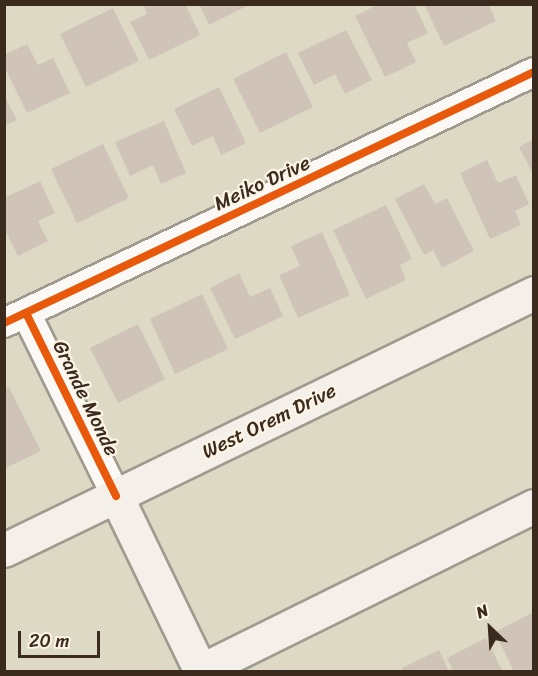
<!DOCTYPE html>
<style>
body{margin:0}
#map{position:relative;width:538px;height:676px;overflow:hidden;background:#ddd9c5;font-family:Sriracha,sans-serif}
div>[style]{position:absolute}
.building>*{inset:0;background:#d0c4b9}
.roads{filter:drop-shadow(2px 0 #9f9a8d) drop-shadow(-2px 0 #9f9a8d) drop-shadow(0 2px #9f9a8d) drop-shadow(0 -2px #9f9a8d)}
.street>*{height:28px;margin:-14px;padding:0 14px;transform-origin:14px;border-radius:14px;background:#faf9f6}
.secondary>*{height:33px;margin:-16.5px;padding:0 16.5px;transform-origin:16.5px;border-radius:16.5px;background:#f4f0e9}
.cycleway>*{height:8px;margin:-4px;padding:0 4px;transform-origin:4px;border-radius:4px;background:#e8590c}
span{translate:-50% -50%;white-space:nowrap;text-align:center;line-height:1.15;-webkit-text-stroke:4.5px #fcf5e5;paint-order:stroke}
.street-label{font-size:20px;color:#3b2a1e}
.frame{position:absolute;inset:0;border:6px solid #3b2a1e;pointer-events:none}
.north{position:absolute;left:460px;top:598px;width:60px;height:60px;-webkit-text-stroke:4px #fcf5e5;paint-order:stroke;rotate:335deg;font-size:16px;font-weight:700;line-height:24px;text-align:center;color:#3b2a1e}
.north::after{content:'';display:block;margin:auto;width:21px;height:27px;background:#3b2a1e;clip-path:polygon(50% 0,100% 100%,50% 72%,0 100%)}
.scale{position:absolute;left:18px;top:631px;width:82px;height:27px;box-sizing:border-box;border:3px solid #3b2a1e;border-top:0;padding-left:8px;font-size:18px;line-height:21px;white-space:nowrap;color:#3b2a1e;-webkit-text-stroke:4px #fcf5e5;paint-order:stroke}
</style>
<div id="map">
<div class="building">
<i style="clip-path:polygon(143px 4px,185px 4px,200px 35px,149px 60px,130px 22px,147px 14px)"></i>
<i style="clip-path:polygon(199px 4px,251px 4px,209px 25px)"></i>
<i style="clip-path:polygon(379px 4px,414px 4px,428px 33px,407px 43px,416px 62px,385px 77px,355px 16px)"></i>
<i style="clip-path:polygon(424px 4px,488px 4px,496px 21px,444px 46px)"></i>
<i style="clip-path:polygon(113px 8px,139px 61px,86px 87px,60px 34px)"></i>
<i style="clip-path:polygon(346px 30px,372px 80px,345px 94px,335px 74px,314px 85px,298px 53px)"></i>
<i style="clip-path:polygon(27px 44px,38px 65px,53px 58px,70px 93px,27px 113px,4px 66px,4px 55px)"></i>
<i style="clip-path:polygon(286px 52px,313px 107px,260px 133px,233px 79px)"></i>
<i style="clip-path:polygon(219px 87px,246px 143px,221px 155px,213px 136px,192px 146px,174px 109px)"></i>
<i style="clip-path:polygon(4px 95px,17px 120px,4px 126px)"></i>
<i style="clip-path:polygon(164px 121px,186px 173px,161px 184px,153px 165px,130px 176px,115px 142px)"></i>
<i style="clip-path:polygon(534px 139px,534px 176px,519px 147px)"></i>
<i style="clip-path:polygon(103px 144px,129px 198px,77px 223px,51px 169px)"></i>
<i style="clip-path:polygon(487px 160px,498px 183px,516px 175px,529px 204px,515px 211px,521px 225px,490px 239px,460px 173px)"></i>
<i style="clip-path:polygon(40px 181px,55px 213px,38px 221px,48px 241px,18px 256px,4px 228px,4px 198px)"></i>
<i style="clip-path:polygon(424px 184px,435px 204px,447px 198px,474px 251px,442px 268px,433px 250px,424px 255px,395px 199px)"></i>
<i style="clip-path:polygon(386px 205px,412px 259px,400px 265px,406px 280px,366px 299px,333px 230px)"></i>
<i style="clip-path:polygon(322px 232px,350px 295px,298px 318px,279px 275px,300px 266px,291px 246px)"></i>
<i style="clip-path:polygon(239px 273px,250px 297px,270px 288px,283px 316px,235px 339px,210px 288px)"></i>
<i style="clip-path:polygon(202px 294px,228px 349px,175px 374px,150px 319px)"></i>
<i style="clip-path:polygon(138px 324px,165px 379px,118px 403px,90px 348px)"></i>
<i style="clip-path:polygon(9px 387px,41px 451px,4px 469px,4px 389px)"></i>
<i style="clip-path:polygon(532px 613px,534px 672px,514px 672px,495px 632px)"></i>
<i style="clip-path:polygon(486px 638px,503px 672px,454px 672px,447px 658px)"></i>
<i style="clip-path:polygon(439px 650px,449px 672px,403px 672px,402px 668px)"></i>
</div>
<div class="roads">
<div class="street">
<i style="left:26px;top:313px;width:204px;rotate:63.8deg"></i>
<i style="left:4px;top:323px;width:586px;rotate:-25.34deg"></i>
</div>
<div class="secondary">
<i style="left:116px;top:496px;width:193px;rotate:64.2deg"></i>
<i style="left:4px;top:550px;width:589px;rotate:-25.87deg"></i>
<i style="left:198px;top:672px;width:375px;rotate:-26.3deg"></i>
</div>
</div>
<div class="cycleway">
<i style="left:26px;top:313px;width:204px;rotate:63.8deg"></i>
<i style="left:4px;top:323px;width:586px;rotate:-25.34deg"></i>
</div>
<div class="street-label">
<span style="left:262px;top:183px;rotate:-25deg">Meiko Drive</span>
<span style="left:86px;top:398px;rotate:64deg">Grande Monde</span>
<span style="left:269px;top:421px;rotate:-26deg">West Orem Drive</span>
</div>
<div class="frame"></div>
<div class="north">N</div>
<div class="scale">20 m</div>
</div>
